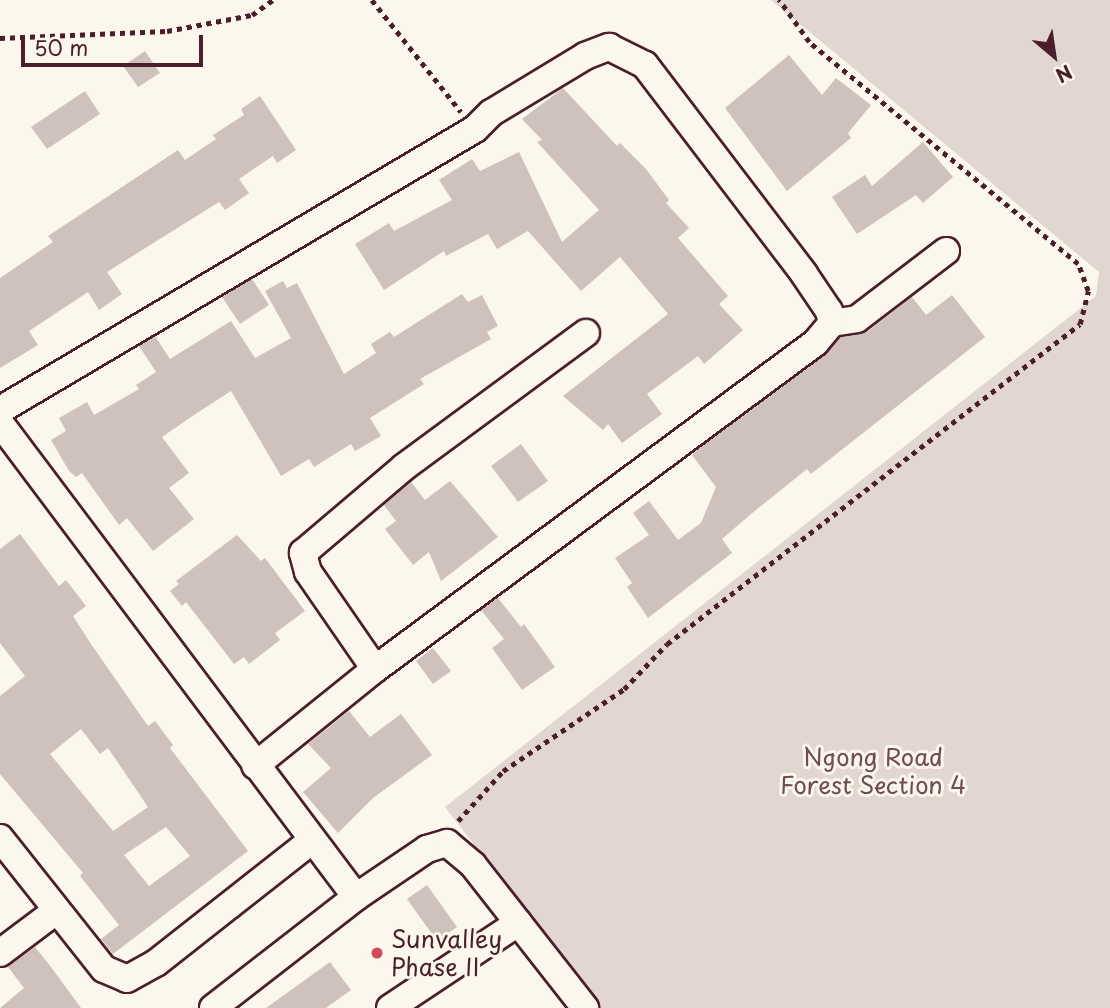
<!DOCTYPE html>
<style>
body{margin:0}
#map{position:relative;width:1110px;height:1008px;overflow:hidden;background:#fbf7ec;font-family:"Playpen Sans",sans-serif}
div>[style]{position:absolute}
.green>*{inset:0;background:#e2d7d0}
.building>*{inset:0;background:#cfc2bc}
.path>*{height:4.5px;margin-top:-2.25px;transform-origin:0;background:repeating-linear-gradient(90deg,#4a1f2b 0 5px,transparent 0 10px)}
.roads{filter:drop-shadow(2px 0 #4a1f2b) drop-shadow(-2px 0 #4a1f2b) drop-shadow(0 2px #4a1f2b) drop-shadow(0 -2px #4a1f2b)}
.street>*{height:26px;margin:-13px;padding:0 13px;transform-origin:13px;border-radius:13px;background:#fbf7ec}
.dots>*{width:19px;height:19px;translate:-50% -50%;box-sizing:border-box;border:4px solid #fbf7ec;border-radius:50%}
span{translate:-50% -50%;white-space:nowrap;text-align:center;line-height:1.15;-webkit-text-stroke:6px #fbf7ec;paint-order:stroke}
.park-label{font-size:24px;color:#704d54}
.poi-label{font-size:24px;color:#4a1f2b}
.left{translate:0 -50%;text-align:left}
.north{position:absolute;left:1019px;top:21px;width:70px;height:70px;-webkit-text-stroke:5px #fbf7ec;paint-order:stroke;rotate:151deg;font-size:19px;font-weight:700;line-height:28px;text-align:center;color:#4a1f2b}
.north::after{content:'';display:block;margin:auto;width:24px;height:32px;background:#4a1f2b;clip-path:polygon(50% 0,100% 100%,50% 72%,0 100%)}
.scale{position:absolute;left:21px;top:35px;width:182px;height:32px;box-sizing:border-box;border:4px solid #4a1f2b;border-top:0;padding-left:9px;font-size:21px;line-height:24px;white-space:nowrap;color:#4a1f2b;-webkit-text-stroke:5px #fbf7ec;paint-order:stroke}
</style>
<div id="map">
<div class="green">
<i style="clip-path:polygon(771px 0,1110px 0,1110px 1008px,600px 1008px,445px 807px,1096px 296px,1099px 272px)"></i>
</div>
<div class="building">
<i style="clip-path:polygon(145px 51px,160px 73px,138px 87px,123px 66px)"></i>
<i style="clip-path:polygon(789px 55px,822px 95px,836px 78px,871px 105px,848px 133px,851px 138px,787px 191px,725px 108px)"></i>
<i style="clip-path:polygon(563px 88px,617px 146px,620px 143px,646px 169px,669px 200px,666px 203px,689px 228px,678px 238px,728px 296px,719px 304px,743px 330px,704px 364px,698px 356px,647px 394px,662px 414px,622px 443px,608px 424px,603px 430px,563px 396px,668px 314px,620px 257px,581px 291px,528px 231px,497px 249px,488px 234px,446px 256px,444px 251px,384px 290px,355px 244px,389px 223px,394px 231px,452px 200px,439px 180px,472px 159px,480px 171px,519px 152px,562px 242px,599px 210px,537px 142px,542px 140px,522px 119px)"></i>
<i style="clip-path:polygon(85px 91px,100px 114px,47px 149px,31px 127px)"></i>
<i style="clip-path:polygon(260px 96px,296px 150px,277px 163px,273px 156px,239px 179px,249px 193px,225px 210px,219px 202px,107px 272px,122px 294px,99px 310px,88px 292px,29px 331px,38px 345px,0 368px,0 278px,53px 242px,48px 236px,178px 150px,185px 160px,216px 139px,213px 135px,244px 115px,241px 109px)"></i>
<i style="clip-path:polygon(923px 142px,953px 177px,923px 203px,916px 195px,857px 234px,832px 197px,865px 175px,872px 186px)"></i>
<i style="clip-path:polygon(252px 279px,269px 305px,240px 324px,222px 297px)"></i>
<i style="clip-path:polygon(283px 281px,287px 288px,297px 283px,344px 374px,376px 353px,371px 344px,390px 332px,394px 337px,462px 294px,468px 302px,482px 295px,498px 326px,487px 332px,491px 339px,420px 379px,424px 384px,370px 418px,381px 436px,355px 451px,351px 444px,314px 467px,309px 459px,281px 476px,231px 391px,194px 415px,162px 437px,189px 473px,169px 488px,194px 519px,153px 551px,127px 518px,119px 525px,82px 473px,76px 477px,69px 471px,51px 440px,66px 431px,59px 418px,87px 402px,94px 415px,139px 389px,136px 385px,156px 372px,139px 346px,155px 336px,170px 359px,231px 321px,255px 358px,291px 338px,265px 291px)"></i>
<i style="clip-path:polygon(952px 295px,985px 337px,811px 474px,807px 469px,751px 514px,722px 539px,732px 553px,648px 618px,627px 587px,632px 583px,615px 558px,649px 535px,633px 513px,649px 501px,678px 540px,701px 523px,716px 487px,692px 455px,697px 450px,824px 356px,841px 337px,867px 332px,912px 297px,926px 315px)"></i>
<i style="clip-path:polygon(521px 444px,548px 481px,518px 502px,491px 466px)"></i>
<i style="clip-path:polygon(450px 481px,498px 537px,441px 581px,429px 552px,413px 565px,385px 529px,396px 521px,384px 505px,411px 482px,425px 500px)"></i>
<i style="clip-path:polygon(evenodd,20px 534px,59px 586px,66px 580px,86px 606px,73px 616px,91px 644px,148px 726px,155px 721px,173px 745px,170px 748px,248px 851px,113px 954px,101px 939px,119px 925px,80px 876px,83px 873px,0 774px,0 696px,25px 676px,0 643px,0 549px,20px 534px,81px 729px,100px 754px,108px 748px,148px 807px,113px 831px,50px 754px,81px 729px,20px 534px,166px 827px,190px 856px,149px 886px,124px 855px,166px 827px)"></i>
<i style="clip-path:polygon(237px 535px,261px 561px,265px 558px,305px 611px,275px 633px,280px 640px,249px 664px,244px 657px,234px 664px,186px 602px,182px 606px,170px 591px,179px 584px,176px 581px)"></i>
<i style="clip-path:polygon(498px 598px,521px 627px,524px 624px,555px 667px,522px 690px,492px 648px,504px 639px,481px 610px)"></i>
<i style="clip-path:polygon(433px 648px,451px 671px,433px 684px,416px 661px)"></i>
<i style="clip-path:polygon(349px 711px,370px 737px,401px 714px,432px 755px,373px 798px,338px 833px,303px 792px,331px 768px,308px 744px)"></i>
<i style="clip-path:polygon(427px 885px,457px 927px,437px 941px,407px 899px)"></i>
<i style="clip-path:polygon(35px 947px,51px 967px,81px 1008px,0 1008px,24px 988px,8px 967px)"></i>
<i style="clip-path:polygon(330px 962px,351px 990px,326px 1008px,266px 1008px)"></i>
</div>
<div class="path">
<i style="left:372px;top:0;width:143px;rotate:51.5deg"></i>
<i style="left:0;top:38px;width:167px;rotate:-2.4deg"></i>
<i style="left:167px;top:31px;width:86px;rotate:-10.7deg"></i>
<i style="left:252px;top:15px;width:26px;rotate:-36deg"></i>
<i style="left:458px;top:821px;width:67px;rotate:-48deg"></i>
<i style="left:503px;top:771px;width:146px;rotate:-34.1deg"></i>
<i style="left:624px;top:689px;width:62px;rotate:-46.3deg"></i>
<i style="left:667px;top:644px;width:522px;rotate:-37.77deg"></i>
<i style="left:1080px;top:324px;width:34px;rotate:-76deg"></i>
<i style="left:1088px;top:291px;width:29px;rotate:-110deg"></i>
<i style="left:1078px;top:264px;width:349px;rotate:-140.5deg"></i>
<i style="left:809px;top:42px;width:52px;rotate:-125.5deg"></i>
</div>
<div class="roads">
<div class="street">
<i style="left:832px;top:323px;width:25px;rotate:-9deg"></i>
<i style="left:857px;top:319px;width:112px;rotate:-37.4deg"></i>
<i style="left:0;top:410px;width:552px;rotate:-30.61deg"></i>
<i style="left:475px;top:129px;width:23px;rotate:-45deg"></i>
<i style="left:491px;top:113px;width:110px;rotate:-31.2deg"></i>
<i style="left:585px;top:56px;width:26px;rotate:-21deg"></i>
<i style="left:609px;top:47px;width:40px;rotate:26.6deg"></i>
<i style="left:645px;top:65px;width:263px;rotate:52.7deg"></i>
<i style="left:804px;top:274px;width:45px;rotate:56deg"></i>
<i style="left:829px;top:311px;width:12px;rotate:76deg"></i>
<i style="left:832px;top:323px;width:26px;rotate:130deg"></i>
<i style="left:815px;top:343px;width:548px;rotate:143.46deg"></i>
<i style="left:375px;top:669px;width:154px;rotate:141.1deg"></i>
<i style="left:0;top:423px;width:593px;rotate:53.09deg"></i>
<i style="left:375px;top:669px;width:118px;rotate:-124.6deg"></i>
<i style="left:308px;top:572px;width:20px;rotate:-105deg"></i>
<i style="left:303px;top:553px;width:133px;rotate:-40.4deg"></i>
<i style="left:404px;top:467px;width:226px;rotate:-36.4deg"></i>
<i style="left:0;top:838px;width:167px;rotate:51.6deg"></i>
<i style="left:104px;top:969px;width:25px;rotate:23deg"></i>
<i style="left:127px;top:979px;width:33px;rotate:-29deg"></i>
<i style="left:156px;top:963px;width:197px;rotate:-38.2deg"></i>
<i style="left:0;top:953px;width:71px;rotate:-37deg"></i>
<i style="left:213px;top:1008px;width:181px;rotate:-37.8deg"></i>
<i style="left:356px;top:897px;width:86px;rotate:-34.1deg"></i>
<i style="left:427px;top:849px;width:21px;rotate:-17deg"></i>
<i style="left:447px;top:843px;width:34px;rotate:40deg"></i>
<i style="left:473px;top:865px;width:182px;rotate:51.9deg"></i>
<i style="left:390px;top:1008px;width:154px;rotate:-33.6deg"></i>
</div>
</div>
<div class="dots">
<i style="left:377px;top:953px;background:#d1495b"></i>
</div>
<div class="park-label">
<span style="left:873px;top:771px">Ngong Road<br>Forest Section 4</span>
</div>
<div class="poi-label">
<span class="left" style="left:391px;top:953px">Sunvalley<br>Phase II</span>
</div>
<div class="north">N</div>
<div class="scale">50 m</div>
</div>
